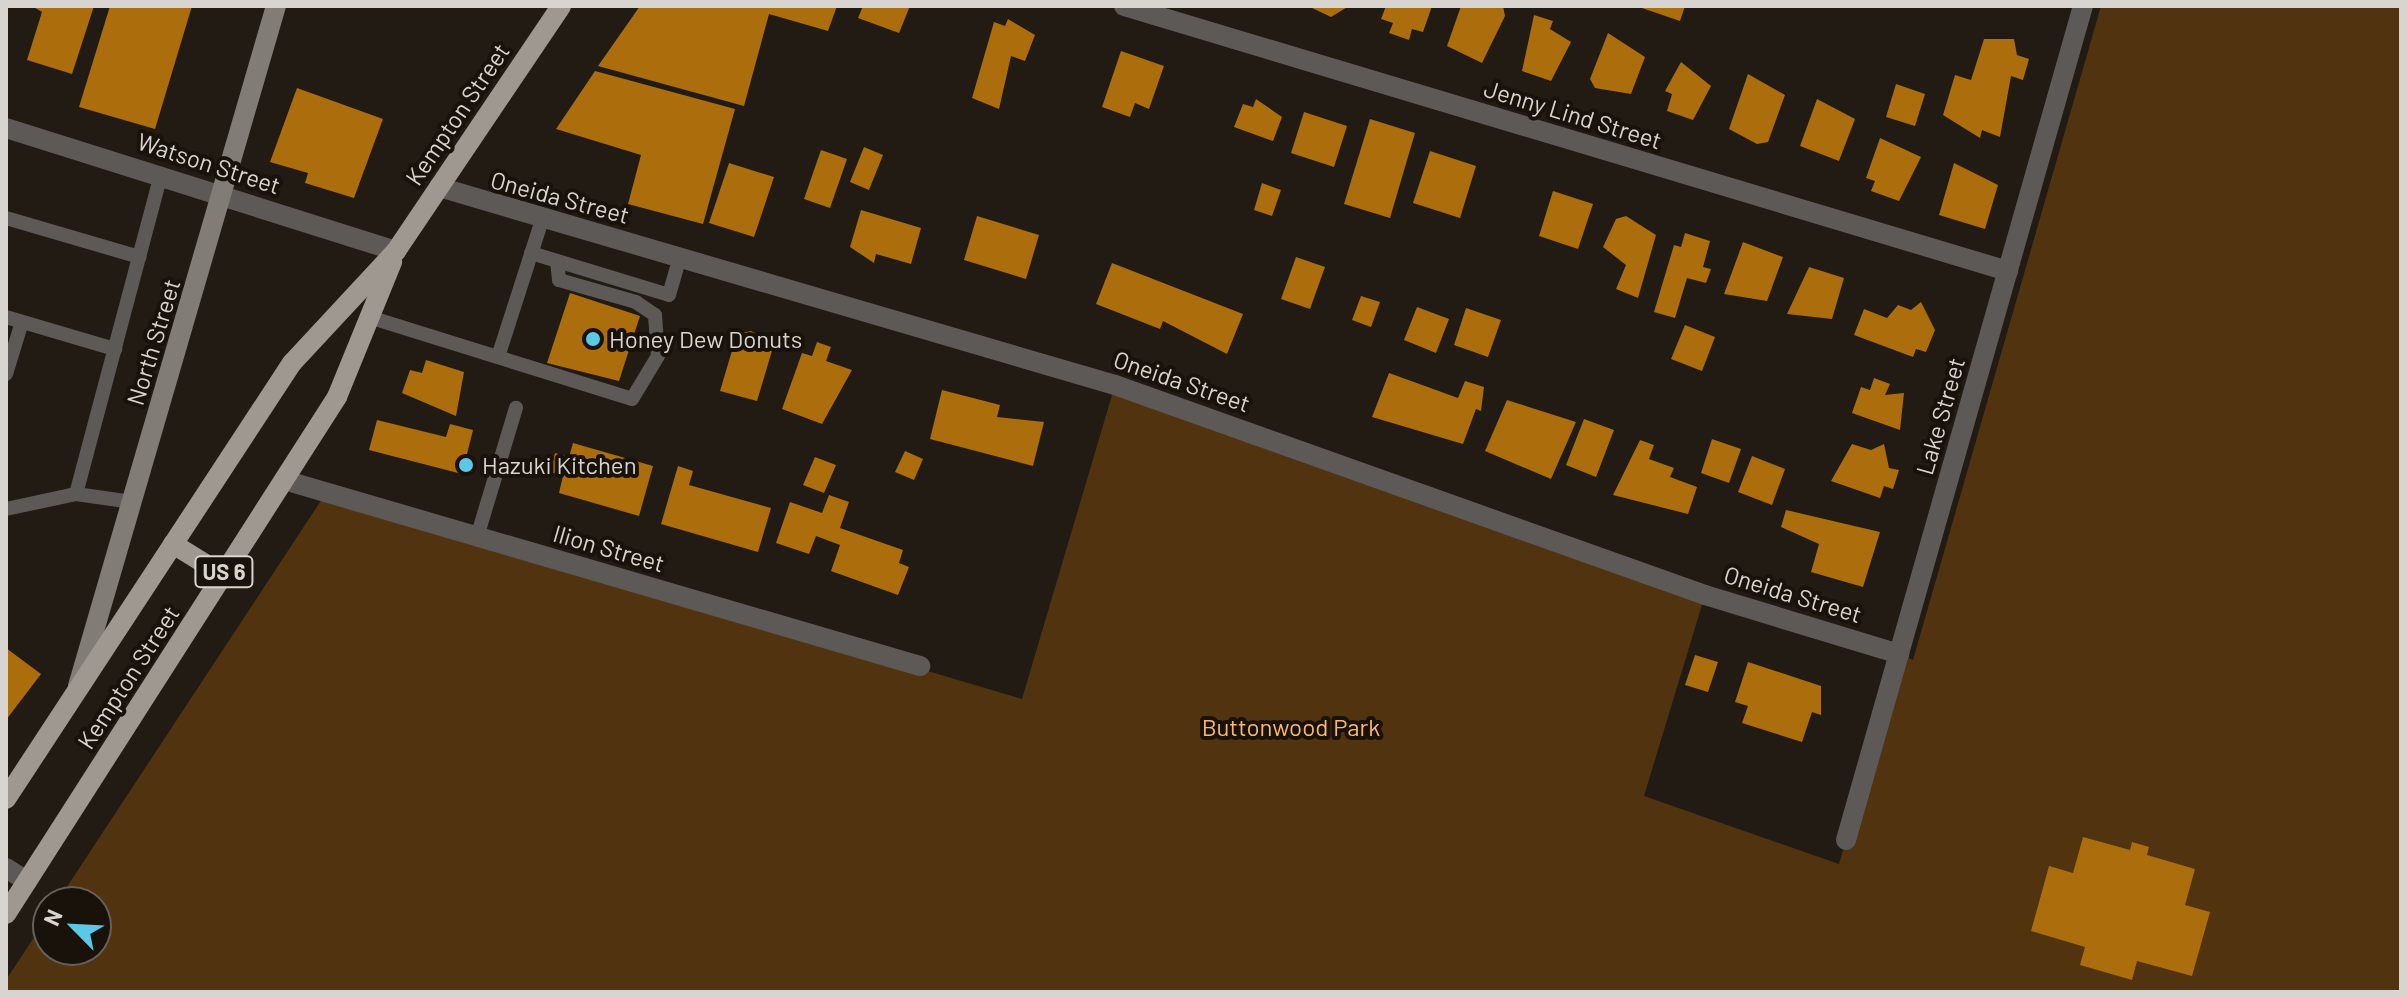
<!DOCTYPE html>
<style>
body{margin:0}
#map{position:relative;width:2407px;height:998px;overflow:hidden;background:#211b13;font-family:Barlow,sans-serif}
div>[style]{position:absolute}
.green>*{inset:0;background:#51340f}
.building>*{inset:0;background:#ac6d0c}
.lane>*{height:14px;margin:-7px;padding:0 7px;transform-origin:7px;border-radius:7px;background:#5d5956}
.street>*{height:20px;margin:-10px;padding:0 10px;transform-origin:10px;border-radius:10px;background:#5d5956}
.secondary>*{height:20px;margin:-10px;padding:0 10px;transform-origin:10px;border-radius:10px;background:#827c76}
.primary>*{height:20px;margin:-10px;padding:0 10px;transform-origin:10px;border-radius:10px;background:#9f9890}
.dots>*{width:22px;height:22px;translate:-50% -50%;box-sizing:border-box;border:4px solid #18120b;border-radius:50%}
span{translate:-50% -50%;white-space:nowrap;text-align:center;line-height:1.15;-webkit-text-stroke:8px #18120b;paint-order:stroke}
.shield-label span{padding:2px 6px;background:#18120b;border:2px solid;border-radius:6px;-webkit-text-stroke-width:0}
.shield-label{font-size:22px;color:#d8d4cf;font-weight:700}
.street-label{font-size:24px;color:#d8d4cf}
.poi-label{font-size:24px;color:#d8d4cf}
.left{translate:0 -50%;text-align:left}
.park-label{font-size:24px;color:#fcb96a}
.frame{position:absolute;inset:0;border:8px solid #d8d4cf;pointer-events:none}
.north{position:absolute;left:32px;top:886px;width:80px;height:80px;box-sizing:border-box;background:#18120b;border:2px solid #656059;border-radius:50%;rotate:294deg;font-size:22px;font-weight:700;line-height:32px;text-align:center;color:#d8d4cf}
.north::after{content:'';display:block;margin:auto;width:28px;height:36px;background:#5bc8e6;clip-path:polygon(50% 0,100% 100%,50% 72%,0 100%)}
</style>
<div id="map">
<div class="green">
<i style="clip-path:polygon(2101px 6px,2401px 6px,2401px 992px,6px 992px,6px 980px,48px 916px,48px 950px,96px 950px,96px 902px,57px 902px,326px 493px,1022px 699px,1115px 385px,1705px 595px,1644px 796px,1839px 864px,1899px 654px,1913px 660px)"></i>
</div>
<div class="building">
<i style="clip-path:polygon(32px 6px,94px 6px,72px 74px,27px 60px,42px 12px)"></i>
<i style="clip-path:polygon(110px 6px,192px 6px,155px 129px,79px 107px)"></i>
<i style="clip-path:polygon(640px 6px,837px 6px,828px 31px,769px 14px,744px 106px,598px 66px)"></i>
<i style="clip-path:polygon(863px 6px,910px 6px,899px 33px,858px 18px)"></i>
<i style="clip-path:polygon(1308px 6px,1349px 6px,1331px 17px)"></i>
<i style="clip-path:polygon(1386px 6px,1432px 6px,1423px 32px,1412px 29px,1409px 40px,1389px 33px,1393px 23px,1381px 19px)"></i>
<i style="clip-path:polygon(1461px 6px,1503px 6px,1505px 16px,1482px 63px,1447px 46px)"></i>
<i style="clip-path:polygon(1636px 6px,1685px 6px,1680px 21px)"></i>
<i style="clip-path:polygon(1534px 15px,1553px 21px,1550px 29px,1571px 42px,1551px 81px,1522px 71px)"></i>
<i style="clip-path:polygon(1008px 19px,1035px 35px,1025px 61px,1011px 56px,999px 109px,972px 98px,994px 22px,1005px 26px)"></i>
<i style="clip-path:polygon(1608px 33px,1645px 57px,1631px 94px,1595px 88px,1590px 79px)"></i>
<i style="clip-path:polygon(1984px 39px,2014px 39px,2017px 55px,2029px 59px,2023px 80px,2011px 76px,2000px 137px,1982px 130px,1980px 138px,1943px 115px,1955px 75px,1971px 80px)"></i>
<i style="clip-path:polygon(1121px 51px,1164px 66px,1149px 109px,1135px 103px,1130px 117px,1102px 107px)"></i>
<i style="clip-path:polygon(1681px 62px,1711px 86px,1693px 120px,1667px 111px,1672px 94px,1665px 91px)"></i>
<i style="clip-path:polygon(595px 71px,735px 109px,703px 224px,628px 204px,641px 155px,556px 129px)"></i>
<i style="clip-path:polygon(1748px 74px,1785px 95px,1768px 142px,1757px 144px,1729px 129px)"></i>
<i style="clip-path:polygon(1896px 84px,1925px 94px,1915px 126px,1886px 117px)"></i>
<i style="clip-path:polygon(297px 88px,383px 119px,354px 198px,305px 183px,308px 173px,270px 162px)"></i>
<i style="clip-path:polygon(1256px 99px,1282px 117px,1273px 141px,1234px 127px,1243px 104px,1253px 107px)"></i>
<i style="clip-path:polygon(1817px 99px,1855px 119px,1839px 161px,1800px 146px)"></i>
<i style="clip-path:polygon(1304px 112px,1347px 126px,1334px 167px,1291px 153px)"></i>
<i style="clip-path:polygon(1370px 119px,1415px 133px,1390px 218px,1344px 204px)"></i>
<i style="clip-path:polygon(1880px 138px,1921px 157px,1899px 201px,1871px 191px,1875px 181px,1866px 178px)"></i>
<i style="clip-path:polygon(864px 147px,883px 155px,869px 190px,850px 182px)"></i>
<i style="clip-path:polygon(821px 150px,847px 159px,830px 208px,804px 199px)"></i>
<i style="clip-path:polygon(1430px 151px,1476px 166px,1460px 218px,1413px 203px)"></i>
<i style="clip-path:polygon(729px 163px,774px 177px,754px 237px,709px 223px)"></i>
<i style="clip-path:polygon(1954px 163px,1998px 185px,1985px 229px,1939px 215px)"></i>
<i style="clip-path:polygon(1262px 183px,1281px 190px,1272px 216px,1254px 210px)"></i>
<i style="clip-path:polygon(1553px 191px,1593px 204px,1578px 249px,1539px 236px)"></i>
<i style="clip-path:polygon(861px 210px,921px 228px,911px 264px,876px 254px,874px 263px,850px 247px)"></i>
<i style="clip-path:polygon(977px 216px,1039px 235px,1026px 279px,964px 260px)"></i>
<i style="clip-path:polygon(1626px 216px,1656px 235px,1638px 298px,1616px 289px,1626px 265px,1603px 247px,1616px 219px)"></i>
<i style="clip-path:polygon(1685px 233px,1710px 241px,1703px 267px,1711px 269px,1706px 283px,1687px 278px,1675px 318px,1654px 312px,1674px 245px,1681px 247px)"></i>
<i style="clip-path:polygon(1743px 242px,1783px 257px,1767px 301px,1724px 294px)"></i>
<i style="clip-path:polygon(1296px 257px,1325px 267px,1310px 309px,1281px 299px)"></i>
<i style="clip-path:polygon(1112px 263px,1243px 314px,1227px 354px,1163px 321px,1160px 329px,1096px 304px)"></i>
<i style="clip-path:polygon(1809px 267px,1844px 278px,1832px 319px,1787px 314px)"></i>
<i style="clip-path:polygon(570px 293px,640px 316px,619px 381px,547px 363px)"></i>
<i style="clip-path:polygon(1361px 296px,1380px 302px,1371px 327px,1352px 320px)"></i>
<i style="clip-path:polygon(1921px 302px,1935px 330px,1926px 352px,1916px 349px,1913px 357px,1854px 335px,1864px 309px,1887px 318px,1898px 305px,1911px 310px)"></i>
<i style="clip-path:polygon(1417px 307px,1449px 319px,1436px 353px,1404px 340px)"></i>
<i style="clip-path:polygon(1466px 308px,1501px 320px,1488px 357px,1454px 345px)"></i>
<i style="clip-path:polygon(1685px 325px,1715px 337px,1702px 371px,1671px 359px)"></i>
<i style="clip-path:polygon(751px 331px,774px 344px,757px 401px,720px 391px,737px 334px)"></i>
<i style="clip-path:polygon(817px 342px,831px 347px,826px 361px,852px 370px,822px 424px,782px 409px,802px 353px,812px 356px)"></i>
<i style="clip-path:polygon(426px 360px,464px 372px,456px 416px,402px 393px,410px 370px,422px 373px)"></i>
<i style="clip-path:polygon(1389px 373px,1458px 398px,1465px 381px,1484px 387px,1481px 411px,1476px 409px,1463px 444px,1372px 417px)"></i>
<i style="clip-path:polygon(1874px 378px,1890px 384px,1885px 395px,1904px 393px,1900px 430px,1852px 413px,1861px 387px,1870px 390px)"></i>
<i style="clip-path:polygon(942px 390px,1000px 405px,997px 417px,1044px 422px,1033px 466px,930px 439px)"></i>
<i style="clip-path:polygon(1507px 400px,1576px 422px,1551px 479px,1485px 451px)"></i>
<i style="clip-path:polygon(1584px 419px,1614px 430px,1596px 477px,1566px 465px)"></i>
<i style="clip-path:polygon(377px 420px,446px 437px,450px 424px,473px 430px,462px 474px,369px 450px)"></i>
<i style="clip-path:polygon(1712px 439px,1741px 449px,1729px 483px,1701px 473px)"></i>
<i style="clip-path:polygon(1640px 440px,1654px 445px,1649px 459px,1674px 468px,1670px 477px,1697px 487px,1688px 514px,1613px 495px)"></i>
<i style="clip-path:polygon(573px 443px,653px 466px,639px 516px,559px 493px,563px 476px,550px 472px,555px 453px,569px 457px)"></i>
<i style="clip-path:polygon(1852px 444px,1871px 450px,1884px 444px,1889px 468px,1899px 470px,1893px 489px,1884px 486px,1880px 498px,1831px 481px)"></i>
<i style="clip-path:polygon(905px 451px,923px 459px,914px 480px,895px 472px)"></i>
<i style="clip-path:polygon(1752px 456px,1785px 469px,1772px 505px,1738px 492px)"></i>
<i style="clip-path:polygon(815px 457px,836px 465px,824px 493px,803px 485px)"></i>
<i style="clip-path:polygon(678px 466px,693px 471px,689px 485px,771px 508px,758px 552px,661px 524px)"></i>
<i style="clip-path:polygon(829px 495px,849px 502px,840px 528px,903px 550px,899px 563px,909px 567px,898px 595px,831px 571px,840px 545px,816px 536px,809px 554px,776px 543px,790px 502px,822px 513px)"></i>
<i style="clip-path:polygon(1786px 510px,1880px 532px,1863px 587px,1811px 572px,1819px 544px,1781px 527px)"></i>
<i style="clip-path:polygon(6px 648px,41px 674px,6px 720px)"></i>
<i style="clip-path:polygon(1695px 655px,1718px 662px,1708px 692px,1685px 685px)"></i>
<i style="clip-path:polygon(1748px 662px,1821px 686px,1821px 715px,1812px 712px,1802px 742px,1742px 723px,1748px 706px,1735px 702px)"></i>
<i style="clip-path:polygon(2083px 837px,2130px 850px,2132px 842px,2149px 847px,2147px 855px,2195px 869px,2185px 905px,2210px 912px,2192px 976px,2137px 961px,2132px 980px,2080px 965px,2085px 947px,2031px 931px,2049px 866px,2073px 873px)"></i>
</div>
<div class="lane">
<i style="left:6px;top:218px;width:139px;rotate:16.3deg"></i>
<i style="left:531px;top:253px;width:144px;rotate:16.9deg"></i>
<i style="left:669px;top:295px;width:40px;rotate:-74deg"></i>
<i style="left:6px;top:317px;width:114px;rotate:16.4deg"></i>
<i style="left:369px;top:317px;width:275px;rotate:17.3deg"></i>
<i style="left:632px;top:399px;width:50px;rotate:-58.8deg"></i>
<i style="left:658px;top:356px;width:41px;rotate:-94.2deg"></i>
<i style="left:655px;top:315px;width:23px;rotate:-146deg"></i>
<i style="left:636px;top:302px;width:80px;rotate:-164.1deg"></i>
<i style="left:559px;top:280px;width:19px;rotate:-96deg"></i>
<i style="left:498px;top:357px;width:144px;rotate:-72.2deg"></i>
<i style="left:6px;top:374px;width:54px;rotate:-72.9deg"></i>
<i style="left:76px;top:494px;width:331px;rotate:-75.1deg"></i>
<i style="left:6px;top:509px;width:72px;rotate:-12.1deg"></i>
<i style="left:76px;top:494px;width:57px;rotate:8.1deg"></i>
<i style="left:477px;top:537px;width:135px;rotate:-73.2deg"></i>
</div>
<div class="street">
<i style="left:1124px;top:6px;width:923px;rotate:16.69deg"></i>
<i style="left:6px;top:128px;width:409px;rotate:17.5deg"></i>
<i style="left:439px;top:187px;width:704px;rotate:16.33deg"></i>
<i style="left:1115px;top:385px;width:626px;rotate:19.59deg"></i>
<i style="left:1705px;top:595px;width:203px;rotate:16.9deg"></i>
<i style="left:284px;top:480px;width:663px;rotate:16.3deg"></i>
<i style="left:1846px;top:840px;width:867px;rotate:-74.14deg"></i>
<i style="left:6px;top:868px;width:25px;rotate:32deg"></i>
</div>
<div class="secondary">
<i style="left:78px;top:686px;width:708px;rotate:-73.77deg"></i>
</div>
<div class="primary">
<i style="left:173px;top:544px;width:59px;rotate:31.8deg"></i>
<i style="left:6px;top:799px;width:521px;rotate:-56.74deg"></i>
<i style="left:292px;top:363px;width:153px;rotate:-47.1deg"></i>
<i style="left:396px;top:251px;width:295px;rotate:-56deg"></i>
<i style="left:6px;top:914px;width:614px;rotate:-57.37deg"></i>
<i style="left:337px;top:397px;width:146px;rotate:-67.8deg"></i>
</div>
<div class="dots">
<i style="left:593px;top:339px;background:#5bc8e6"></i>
<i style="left:466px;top:465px;background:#5bc8e6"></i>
</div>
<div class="shield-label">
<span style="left:224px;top:572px">US 6</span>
</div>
<div class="street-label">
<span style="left:457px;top:114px;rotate:-56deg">Kempton Street</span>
<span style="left:1573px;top:114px;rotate:17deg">Jenny Lind Street</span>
<span style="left:209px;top:163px;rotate:18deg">Watson Street</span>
<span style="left:560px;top:197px;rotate:15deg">Oneida Street</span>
<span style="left:153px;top:342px;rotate:-73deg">North Street</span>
<span style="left:1182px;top:381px;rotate:19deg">Oneida Street</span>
<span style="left:1940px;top:416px;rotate:-74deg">Lake Street</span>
<span style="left:609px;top:548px;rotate:16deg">Ilion Street</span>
<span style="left:1793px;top:594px;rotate:17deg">Oneida Street</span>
<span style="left:128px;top:677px;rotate:-57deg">Kempton Street</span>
</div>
<div class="poi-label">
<span class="left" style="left:609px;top:339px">Honey Dew Donuts</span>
<span class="left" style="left:482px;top:465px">Hazuki Kitchen</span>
</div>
<div class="park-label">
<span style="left:1291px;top:727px">Buttonwood Park</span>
</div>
<div class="frame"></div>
<div class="north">N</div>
</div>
